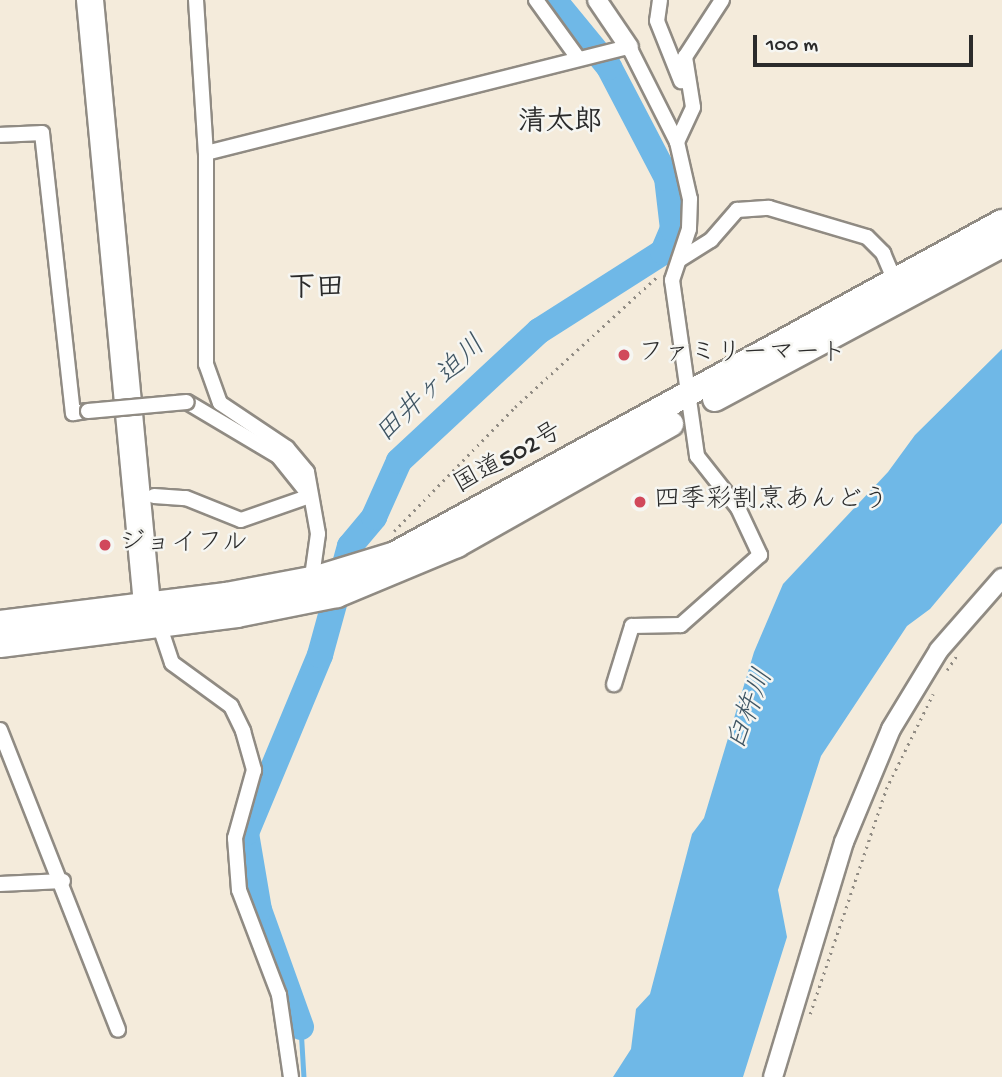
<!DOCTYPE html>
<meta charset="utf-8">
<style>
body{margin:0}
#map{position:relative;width:1002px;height:1077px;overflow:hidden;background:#f4ebdb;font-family:"Gochi Hand","Klee One",sans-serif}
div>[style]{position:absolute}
.water>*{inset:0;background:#6fb8e7}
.stream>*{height:4.5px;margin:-2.25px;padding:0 2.25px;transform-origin:2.25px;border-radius:2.25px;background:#6fb8e7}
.river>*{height:26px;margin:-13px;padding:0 13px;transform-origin:13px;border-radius:13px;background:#6fb8e7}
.path>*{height:2.5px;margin-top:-1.25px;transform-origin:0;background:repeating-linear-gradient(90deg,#908b83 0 2px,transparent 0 7px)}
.roads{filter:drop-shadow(2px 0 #908b83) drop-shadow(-2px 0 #908b83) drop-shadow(0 2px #908b83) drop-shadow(0 -2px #908b83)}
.minor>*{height:14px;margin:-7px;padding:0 7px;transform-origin:7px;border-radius:7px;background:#fff}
.tertiary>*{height:18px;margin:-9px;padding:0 9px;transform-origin:9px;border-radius:9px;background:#fff}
.trunk>*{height:24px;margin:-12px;padding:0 12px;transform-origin:12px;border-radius:12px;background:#fff}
.motorway>*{height:26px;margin:-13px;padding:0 13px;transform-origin:13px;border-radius:13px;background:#fff}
.bridges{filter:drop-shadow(2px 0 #908b83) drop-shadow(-2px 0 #908b83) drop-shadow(0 2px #908b83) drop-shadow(0 -2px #908b83)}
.minor-bridge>*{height:14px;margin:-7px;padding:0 7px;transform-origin:7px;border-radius:7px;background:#fff}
.dots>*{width:19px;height:19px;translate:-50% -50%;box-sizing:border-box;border:4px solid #f6f6f2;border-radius:50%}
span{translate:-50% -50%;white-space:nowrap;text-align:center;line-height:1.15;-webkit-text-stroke:5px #f6f6f2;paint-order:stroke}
.poi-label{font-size:26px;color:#2b2b2b}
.left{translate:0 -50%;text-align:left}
.street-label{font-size:26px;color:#2b2b2b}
.neighbourhood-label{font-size:28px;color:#2b2b2b;font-weight:700}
.water-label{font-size:28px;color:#3f5563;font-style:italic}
.scale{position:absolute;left:753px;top:35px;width:220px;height:32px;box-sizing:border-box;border:4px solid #2b2b2b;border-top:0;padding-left:9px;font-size:21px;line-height:24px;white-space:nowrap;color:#2b2b2b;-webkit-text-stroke:5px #f6f6f2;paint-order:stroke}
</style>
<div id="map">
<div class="water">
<i style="clip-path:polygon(1002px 349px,1002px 523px,930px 609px,907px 626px,821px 756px,778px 890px,787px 937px,743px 1077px,613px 1077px,631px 1049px,636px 1009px,650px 994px,692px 834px,704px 818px,754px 652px,783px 584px,888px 472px,915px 435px)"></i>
</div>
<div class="stream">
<i style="left:301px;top:1027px;width:50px;rotate:86.6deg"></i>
</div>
<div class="river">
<i style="left:301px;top:1027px;width:124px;rotate:-109.7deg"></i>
<i style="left:259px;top:910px;width:78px;rotate:-99.6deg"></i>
<i style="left:246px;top:833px;width:193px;rotate:-67.4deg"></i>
<i style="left:320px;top:655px;width:113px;rotate:-74.6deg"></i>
<i style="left:350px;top:546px;width:38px;rotate:-50deg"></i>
<i style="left:374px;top:517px;width:61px;rotate:-65.9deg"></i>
<i style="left:399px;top:461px;width:191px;rotate:-42.9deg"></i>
<i style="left:539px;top:331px;width:147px;rotate:-32.5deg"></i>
<i style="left:663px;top:252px;width:25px;rotate:-67deg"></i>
<i style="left:673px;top:229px;width:51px;rotate:-96.7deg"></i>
<i style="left:667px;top:178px;width:125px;rotate:-117.6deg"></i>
<i style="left:609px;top:67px;width:87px;rotate:-129.4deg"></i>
</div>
<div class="path">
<i style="left:394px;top:531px;width:173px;rotate:-45.7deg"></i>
<i style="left:515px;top:407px;width:194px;rotate:-42.5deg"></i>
<i style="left:947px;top:670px;width:18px;rotate:-56deg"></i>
<i style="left:810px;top:1014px;width:237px;rotate:-71.3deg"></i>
<i style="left:886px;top:789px;width:106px;rotate:-63.7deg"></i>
</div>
<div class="roads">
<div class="minor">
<i style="left:196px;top:0;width:153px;rotate:86.3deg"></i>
<i style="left:206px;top:153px;width:211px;rotate:90deg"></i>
<i style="left:206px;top:364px;width:41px;rotate:70.3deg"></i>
<i style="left:220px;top:403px;width:81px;rotate:33.9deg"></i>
<i style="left:287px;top:448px;width:31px;rotate:50deg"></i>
<i style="left:307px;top:472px;width:63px;rotate:79.9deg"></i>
<i style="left:318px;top:534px;width:50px;rotate:98deg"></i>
<i style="left:536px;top:0;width:72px;rotate:54.1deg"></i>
<i style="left:660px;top:0;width:21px;rotate:98deg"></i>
<i style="left:657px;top:21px;width:65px;rotate:68.2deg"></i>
<i style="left:0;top:135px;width:42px;rotate:-2.7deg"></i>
<i style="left:42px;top:133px;width:282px;rotate:83.7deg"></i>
<i style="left:73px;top:413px;width:15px;rotate:-8deg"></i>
<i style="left:677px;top:142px;width:38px;rotate:-65deg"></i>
<i style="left:693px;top:107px;width:51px;rotate:-99.1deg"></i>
<i style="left:685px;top:57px;width:68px;rotate:-57deg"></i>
<i style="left:206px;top:153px;width:436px;rotate:-14.1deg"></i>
<i style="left:629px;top:47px;width:106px;rotate:63.2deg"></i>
<i style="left:677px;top:142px;width:58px;rotate:77.2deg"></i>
<i style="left:690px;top:199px;width:30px;rotate:92deg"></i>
<i style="left:689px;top:229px;width:54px;rotate:108.4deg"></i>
<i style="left:672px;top:280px;width:178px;rotate:81.9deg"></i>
<i style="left:697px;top:456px;width:66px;rotate:51.7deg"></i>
<i style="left:738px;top:508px;width:52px;rotate:64.9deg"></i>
<i style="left:760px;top:555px;width:106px;rotate:138.5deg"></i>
<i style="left:681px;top:625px;width:49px;rotate:178.8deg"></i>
<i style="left:632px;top:626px;width:61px;rotate:107.2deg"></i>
<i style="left:679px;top:260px;width:38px;rotate:-32deg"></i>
<i style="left:711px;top:240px;width:40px;rotate:-49deg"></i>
<i style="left:737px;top:210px;width:32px;rotate:-4deg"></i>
<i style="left:769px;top:208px;width:102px;rotate:16.5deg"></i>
<i style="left:867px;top:237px;width:23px;rotate:45deg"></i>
<i style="left:883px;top:253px;width:30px;rotate:67deg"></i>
<i style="left:187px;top:402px;width:106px;rotate:30.7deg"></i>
<i style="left:278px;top:456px;width:51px;rotate:51.3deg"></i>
<i style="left:154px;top:496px;width:32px;rotate:4deg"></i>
<i style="left:186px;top:498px;width:59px;rotate:21.8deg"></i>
<i style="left:241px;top:520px;width:73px;rotate:-19.2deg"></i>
<i style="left:159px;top:624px;width:41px;rotate:71.6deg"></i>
<i style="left:172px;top:663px;width:73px;rotate:36.1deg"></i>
<i style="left:231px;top:706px;width:28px;rotate:64deg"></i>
<i style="left:243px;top:731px;width:41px;rotate:74.2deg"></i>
<i style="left:254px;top:770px;width:71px;rotate:105.6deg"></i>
<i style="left:235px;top:838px;width:52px;rotate:85.6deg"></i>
<i style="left:239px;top:890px;width:112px;rotate:69.1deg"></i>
<i style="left:279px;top:995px;width:83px;rotate:81.7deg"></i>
<i style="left:0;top:730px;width:322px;rotate:68.5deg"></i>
<i style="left:0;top:884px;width:63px;rotate:-2.7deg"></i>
</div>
<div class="tertiary">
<i style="left:597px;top:0;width:57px;rotate:55.8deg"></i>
<i style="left:773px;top:1077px;width:245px;rotate:-73.2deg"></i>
<i style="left:844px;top:842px;width:122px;rotate:-67.4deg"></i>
<i style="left:891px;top:729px;width:92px;rotate:-58.7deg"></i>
<i style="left:939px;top:650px;width:96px;rotate:-48.8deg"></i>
</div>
<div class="trunk">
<i style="left:715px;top:399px;width:326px;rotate:-28.2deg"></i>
<i style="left:0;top:623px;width:228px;rotate:-7.1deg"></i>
<i style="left:226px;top:595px;width:93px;rotate:-10.6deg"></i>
<i style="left:317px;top:578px;width:82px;rotate:-17.1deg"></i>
<i style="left:395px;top:554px;width:692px;rotate:-28.68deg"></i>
<i style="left:0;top:645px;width:239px;rotate:-7.2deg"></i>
<i style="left:237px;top:615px;width:102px;rotate:-11.3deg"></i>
<i style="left:337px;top:595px;width:130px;rotate:-22.6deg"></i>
<i style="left:457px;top:545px;width:246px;rotate:-29.5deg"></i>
</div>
<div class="motorway">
<i style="left:90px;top:0;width:607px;rotate:84.61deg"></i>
<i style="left:147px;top:604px;width:23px;rotate:59deg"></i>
</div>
</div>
<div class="bridges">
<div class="minor-bridge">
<i style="left:88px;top:411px;width:99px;rotate:-5.2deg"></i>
</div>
</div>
<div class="dots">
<i style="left:624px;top:355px;background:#d1495b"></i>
<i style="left:640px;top:502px;background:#d1495b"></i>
<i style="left:105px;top:545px;background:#d1495b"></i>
</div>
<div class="poi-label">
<span class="left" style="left:638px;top:355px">ファミリーマート</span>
<span class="left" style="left:654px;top:502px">四季彩割烹あんどう</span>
<span class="left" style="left:119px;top:545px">ジョイフル</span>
</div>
<div class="street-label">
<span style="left:509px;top:460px;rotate:-29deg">国道502号</span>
</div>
<div class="neighbourhood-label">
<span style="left:560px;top:124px">清太郎</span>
<span style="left:316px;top:290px">下田</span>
</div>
<div class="water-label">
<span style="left:432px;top:391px;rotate:-44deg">田井ヶ迫川</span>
<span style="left:752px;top:710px;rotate:-69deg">臼杵川</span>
</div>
<div class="scale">100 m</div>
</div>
